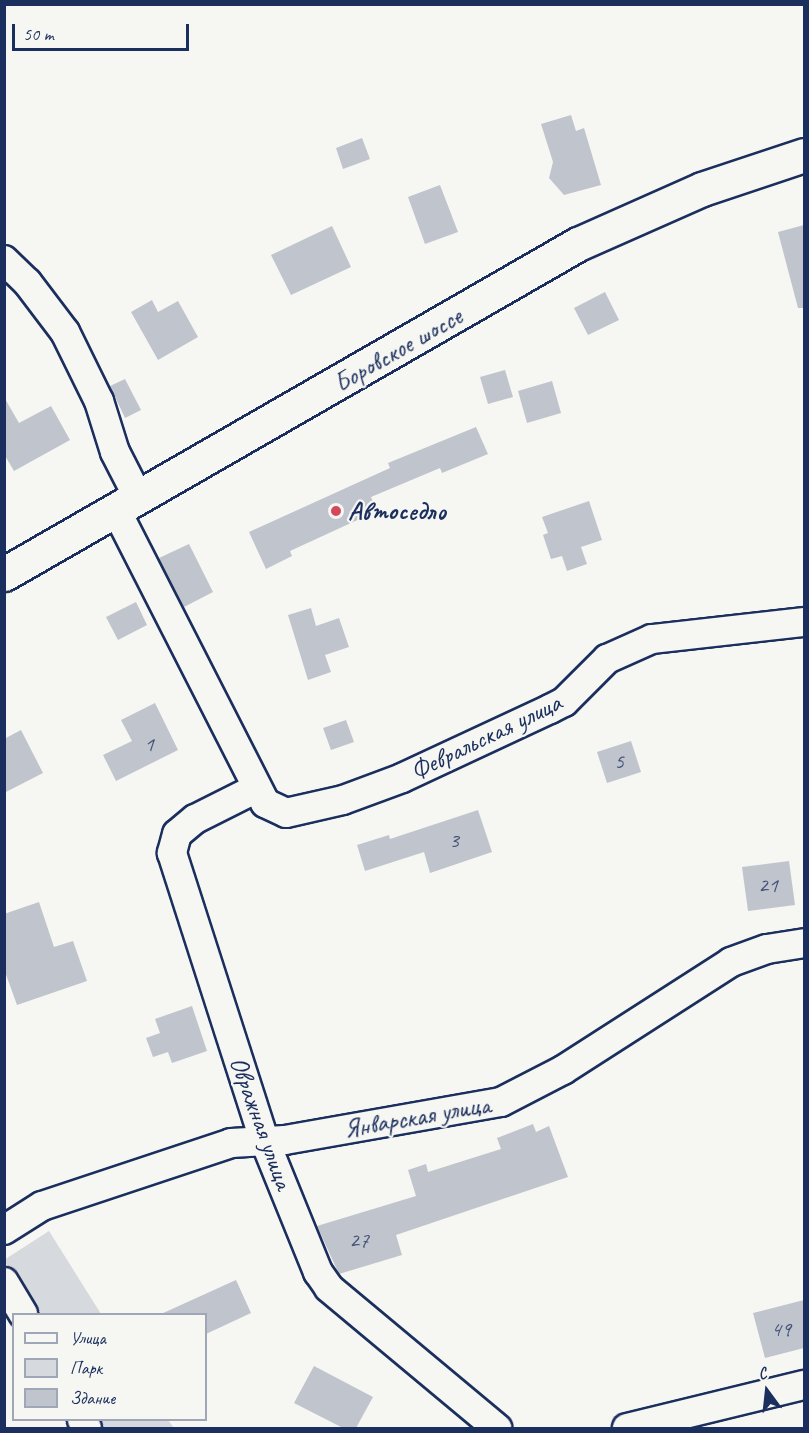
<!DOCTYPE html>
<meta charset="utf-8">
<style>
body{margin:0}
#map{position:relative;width:809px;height:1433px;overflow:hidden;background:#f6f6f2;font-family:Caveat,sans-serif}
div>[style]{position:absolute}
.green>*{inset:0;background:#d6d9dd}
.building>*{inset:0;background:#c0c4cd}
.roads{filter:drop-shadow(2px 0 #1b2f5e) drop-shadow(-2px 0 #1b2f5e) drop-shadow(0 2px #1b2f5e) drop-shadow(0 -2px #1b2f5e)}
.minor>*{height:28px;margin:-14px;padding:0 14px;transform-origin:14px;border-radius:14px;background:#f6f6f2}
.major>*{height:33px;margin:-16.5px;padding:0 16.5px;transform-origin:16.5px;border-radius:16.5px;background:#f6f6f2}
.dots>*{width:16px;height:16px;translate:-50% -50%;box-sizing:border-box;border:3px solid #f6f6f2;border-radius:50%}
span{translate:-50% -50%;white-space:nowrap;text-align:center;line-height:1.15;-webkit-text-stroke:4.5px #f6f6f2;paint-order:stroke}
.number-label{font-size:22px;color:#44547a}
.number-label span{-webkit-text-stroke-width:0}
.street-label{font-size:26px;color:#1b2f5e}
.poi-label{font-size:26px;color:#1b2f5e;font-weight:700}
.left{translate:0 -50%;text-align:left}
.frame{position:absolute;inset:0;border:6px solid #1b2f5e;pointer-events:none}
.legend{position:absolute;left:12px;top:1313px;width:195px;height:108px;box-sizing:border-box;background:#f6f6f2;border:2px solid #9ea6b7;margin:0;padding:8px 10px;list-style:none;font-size:18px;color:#1b2f5e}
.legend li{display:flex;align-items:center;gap:12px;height:30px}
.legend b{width:30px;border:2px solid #9ea6b7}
.north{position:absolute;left:737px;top:1361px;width:60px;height:60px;-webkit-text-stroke:4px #f6f6f2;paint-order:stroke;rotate:345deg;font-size:16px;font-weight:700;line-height:24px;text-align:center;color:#1b2f5e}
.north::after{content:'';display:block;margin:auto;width:21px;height:27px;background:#1b2f5e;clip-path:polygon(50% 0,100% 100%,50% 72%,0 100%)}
.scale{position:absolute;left:12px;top:24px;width:177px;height:27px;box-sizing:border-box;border:3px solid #1b2f5e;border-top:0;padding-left:8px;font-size:18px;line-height:21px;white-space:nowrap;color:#1b2f5e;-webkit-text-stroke:4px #f6f6f2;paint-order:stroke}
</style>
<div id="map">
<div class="green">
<i style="clip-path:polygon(49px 1231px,101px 1314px,36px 1314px,4px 1260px)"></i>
<i style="clip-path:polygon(97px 1420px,168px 1420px,174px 1428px,103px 1428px)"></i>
</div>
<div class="building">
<i style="clip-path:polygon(571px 115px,576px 131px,584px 128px,601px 185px,564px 195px,549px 178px,553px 162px,541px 124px)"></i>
<i style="clip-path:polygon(362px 138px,370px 159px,343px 169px,336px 148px)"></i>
<i style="clip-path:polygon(440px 185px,458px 232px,425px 244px,408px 197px)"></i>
<i style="clip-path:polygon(804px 225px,804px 308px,798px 308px,778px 232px)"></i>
<i style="clip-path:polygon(332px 226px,351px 267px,291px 295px,271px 255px)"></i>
<i style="clip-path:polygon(605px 292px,619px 320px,588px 335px,574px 308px)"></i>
<i style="clip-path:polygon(152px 300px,158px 312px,178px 301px,198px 337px,158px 360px,131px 312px)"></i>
<i style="clip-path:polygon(505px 370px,513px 397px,488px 404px,480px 377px)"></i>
<i style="clip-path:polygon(125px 379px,141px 410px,125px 418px,110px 386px)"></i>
<i style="clip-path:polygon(552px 381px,561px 413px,527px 423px,518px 391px)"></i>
<i style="clip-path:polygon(4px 397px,19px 423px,51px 406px,70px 440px,14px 471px,4px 454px)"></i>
<i style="clip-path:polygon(476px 427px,488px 454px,442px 473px,440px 468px,371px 497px,377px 511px,290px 551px,292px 556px,266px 569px,249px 532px,390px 468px,388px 463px)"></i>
<i style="clip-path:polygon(589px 501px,602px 540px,581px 547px,587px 564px,567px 571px,562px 556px,551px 559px,543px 535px,548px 533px,542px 517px)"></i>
<i style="clip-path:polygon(189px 544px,213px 592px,184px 607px,159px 558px)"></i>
<i style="clip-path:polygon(136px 602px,147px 625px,118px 640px,106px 617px)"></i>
<i style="clip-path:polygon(311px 608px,316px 626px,339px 618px,349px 647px,325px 655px,331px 672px,308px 680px,288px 615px)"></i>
<i style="clip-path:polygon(155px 703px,178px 750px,116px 781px,103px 755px,132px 741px,121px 720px)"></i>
<i style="clip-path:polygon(346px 720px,354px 742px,331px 750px,323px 728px)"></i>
<i style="clip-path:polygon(21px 730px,43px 773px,4px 793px,4px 739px)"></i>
<i style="clip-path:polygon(631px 741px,641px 772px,607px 783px,597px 752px)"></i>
<i style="clip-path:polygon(478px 810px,492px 852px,430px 873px,424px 852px,365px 871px,357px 845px,389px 835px,390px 839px)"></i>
<i style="clip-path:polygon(789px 861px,795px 905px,748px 911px,742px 867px)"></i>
<i style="clip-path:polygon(39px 902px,54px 947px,73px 941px,87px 981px,17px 1005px,4px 969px,4px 914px)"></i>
<i style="clip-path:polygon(192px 1006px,207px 1051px,172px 1063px,168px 1052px,153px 1057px,146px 1038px,160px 1033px,155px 1019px)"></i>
<i style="clip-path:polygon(533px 1124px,536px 1132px,549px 1126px,568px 1177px,396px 1235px,402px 1255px,339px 1274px,317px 1226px,416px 1196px,408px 1170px,426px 1164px,428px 1172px,501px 1149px,497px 1138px)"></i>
<i style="clip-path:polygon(236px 1280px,251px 1313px,206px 1334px,206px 1314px,161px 1314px)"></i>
<i style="clip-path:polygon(804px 1300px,804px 1348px,765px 1358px,753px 1313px)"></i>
<i style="clip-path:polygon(314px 1366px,373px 1397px,356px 1428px,343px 1428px,294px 1403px)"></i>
</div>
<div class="roads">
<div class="minor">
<i style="left:4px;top:260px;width:32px;rotate:44deg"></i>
<i style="left:27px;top:282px;width:63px;rotate:52.8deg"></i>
<i style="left:65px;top:332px;width:77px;rotate:63.8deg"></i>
<i style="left:99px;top:401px;width:53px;rotate:72.6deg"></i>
<i style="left:115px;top:452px;width:51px;rotate:62.9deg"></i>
<i style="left:116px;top:510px;width:329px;rotate:63deg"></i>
<i style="left:265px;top:803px;width:23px;rotate:25deg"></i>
<i style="left:286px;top:813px;width:58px;rotate:-12.8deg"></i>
<i style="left:343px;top:800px;width:63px;rotate:-20.4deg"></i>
<i style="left:402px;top:778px;width:163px;rotate:-25deg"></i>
<i style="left:550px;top:709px;width:16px;rotate:-27deg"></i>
<i style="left:564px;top:702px;width:61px;rotate:-45deg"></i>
<i style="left:607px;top:659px;width:49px;rotate:-24deg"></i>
<i style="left:652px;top:639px;width:153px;rotate:-6.4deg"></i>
<i style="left:257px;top:788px;width:69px;rotate:153.4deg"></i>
<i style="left:195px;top:819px;width:23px;rotate:140deg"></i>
<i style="left:177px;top:834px;width:20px;rotate:105deg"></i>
<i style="left:172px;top:853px;width:300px;rotate:72.2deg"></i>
<i style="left:264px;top:1139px;width:144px;rotate:67.9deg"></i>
<i style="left:318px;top:1272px;width:19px;rotate:55deg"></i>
<i style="left:329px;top:1288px;width:219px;rotate:39.8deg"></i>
<i style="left:4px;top:1230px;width:45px;rotate:-32.3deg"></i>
<i style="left:42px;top:1206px;width:199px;rotate:-18.4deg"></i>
<i style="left:231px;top:1143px;width:54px;rotate:-3.2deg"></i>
<i style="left:285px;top:1140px;width:219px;rotate:-10deg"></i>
<i style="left:501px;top:1102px;width:70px;rotate:-27.3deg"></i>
<i style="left:563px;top:1070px;width:200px;rotate:-32.7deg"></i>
<i style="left:731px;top:962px;width:38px;rotate:-20deg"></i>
<i style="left:767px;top:949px;width:37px;rotate:-9deg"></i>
<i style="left:4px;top:1282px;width:37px;rotate:59deg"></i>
<i style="left:82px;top:1420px;width:9px;rotate:58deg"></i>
<i style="left:627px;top:1428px;width:182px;rotate:-13.7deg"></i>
</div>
<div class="major">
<i style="left:4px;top:574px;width:662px;rotate:-29.9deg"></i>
<i style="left:578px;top:244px;width:136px;rotate:-23.9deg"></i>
<i style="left:702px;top:189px;width:108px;rotate:-18.4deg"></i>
</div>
</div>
<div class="dots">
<i style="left:336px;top:511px;background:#d1495b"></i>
</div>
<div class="number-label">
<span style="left:149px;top:745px">1</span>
<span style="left:619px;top:762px">5</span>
<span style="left:454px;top:841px">3</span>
<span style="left:768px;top:886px">21</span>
<span style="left:359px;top:1241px">27</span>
<span style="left:781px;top:1330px">49</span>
</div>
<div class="street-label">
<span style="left:398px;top:350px;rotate:-30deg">Боровское шоссе</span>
<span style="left:486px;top:737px;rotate:-26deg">Февральская улица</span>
<span style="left:417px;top:1117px;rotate:-10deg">Январская улица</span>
<span style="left:261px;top:1123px;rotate:70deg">Овражная улица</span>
</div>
<div class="poi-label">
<span class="left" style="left:348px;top:511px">Автоседло</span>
</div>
<div class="frame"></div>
<ul class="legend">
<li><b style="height:8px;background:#f6f6f2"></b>Улица</li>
<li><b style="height:16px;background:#d6d9dd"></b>Парк</li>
<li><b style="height:16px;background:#c0c4cd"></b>Здание</li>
</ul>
<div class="north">С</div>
<div class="scale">50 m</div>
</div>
